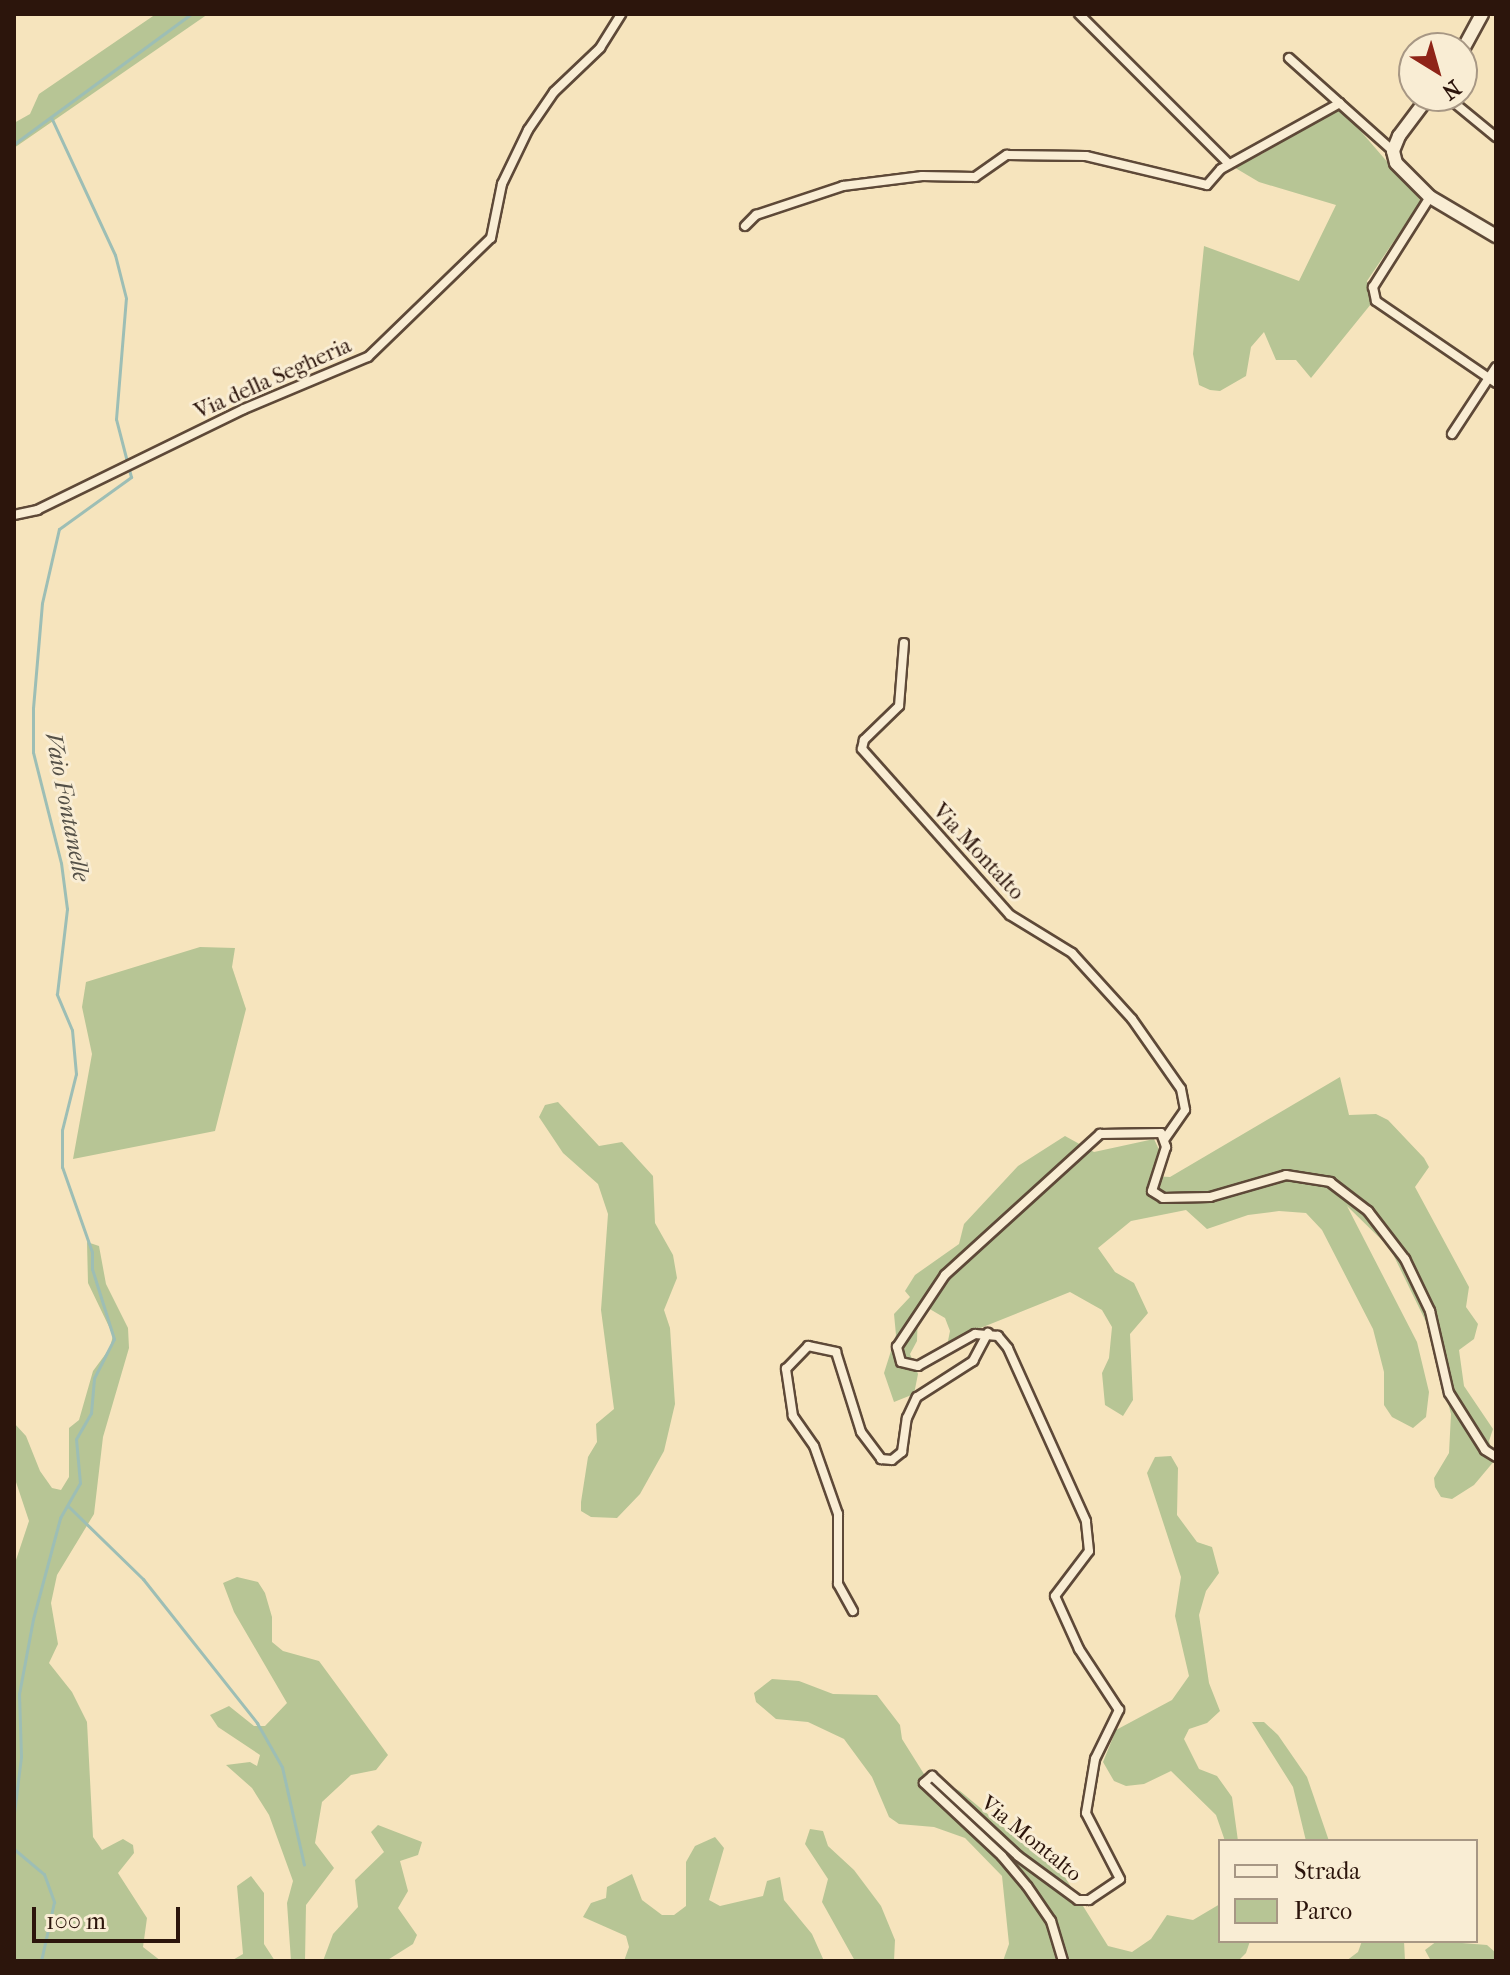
<!DOCTYPE html>
<style>
body{margin:0}
#map{position:relative;width:1510px;height:1975px;overflow:hidden;background:#f6e4bd;font-family:"IM FELL French Canon",serif}
div>[style]{position:absolute}
.green>*{inset:0;background:#b7c595}
.stream>*{height:3px;margin:-1.5px;padding:0 1.5px;transform-origin:1.5px;border-radius:1.5px;background:#9dbeb5}
.roads{filter:drop-shadow(2px 0 #5e4938) drop-shadow(-2px 0 #5e4938) drop-shadow(0 2px #5e4938) drop-shadow(0 -2px #5e4938)}
.street>*{height:8px;margin:-4px;padding:0 4px;transform-origin:4px;border-radius:4px;background:#f9edd4}
.secondary>*{height:12px;margin:-6px;padding:0 6px;transform-origin:6px;border-radius:6px;background:#f9edd4}
span{translate:-50% -50%;white-space:nowrap;text-align:center;line-height:1.15;-webkit-text-stroke:6px #f9edd4;paint-order:stroke}
.street-label{font-size:22px;color:#2c150c}
.water-label{font-size:24px;color:#545047;font-style:italic}
.frame{position:absolute;inset:0;border:16px solid #2c150c;pointer-events:none}
.legend{position:absolute;left:1218px;top:1839px;width:260px;height:104px;box-sizing:border-box;background:#f9edd4;border:2px solid #a79784;margin:0;padding:10px 14px;list-style:none;font-size:24px;color:#2c150c}
.legend li{display:flex;align-items:center;gap:16px;height:40px}
.legend b{width:40px;border:2px solid #a79784}
.north{position:absolute;left:1398px;top:32px;width:80px;height:80px;box-sizing:border-box;background:#f9edd4;border:2px solid #a79784;border-radius:50%;rotate:143deg;font-size:22px;font-weight:700;line-height:32px;text-align:center;color:#2c150c}
.north::after{content:'';display:block;margin:auto;width:28px;height:36px;background:#8f2418;clip-path:polygon(50% 0,100% 100%,50% 72%,0 100%)}
.scale{position:absolute;left:32px;top:1907px;width:148px;height:36px;box-sizing:border-box;border:4px solid #2c150c;border-top:0;padding-left:10px;font-size:24px;line-height:28px;white-space:nowrap;color:#2c150c;-webkit-text-stroke:6px #f9edd4;paint-order:stroke}
</style>
<div id="map">
<div class="green">
<i style="clip-path:polygon(156px 14px,208px 14px,14px 148px,14px 123px,30px 114px,39px 94px)"></i>
<i style="clip-path:polygon(1339px 106px,1421px 201px,1367px 281px,1371px 304px,1311px 378px,1296px 360px,1276px 360px,1264px 332px,1251px 347px,1246px 376px,1220px 391px,1210px 390px,1199px 385px,1193px 354px,1204px 246px,1299px 281px,1336px 205px,1259px 182px,1232px 166px,1262px 154px)"></i>
<i style="clip-path:polygon(200px 947px,235px 948px,232px 967px,246px 1009px,215px 1131px,73px 1159px,92px 1054px,82px 1007px,86px 982px)"></i>
<i style="clip-path:polygon(1340px 1077px,1349px 1115px,1376px 1114px,1388px 1120px,1424px 1158px,1429px 1167px,1415px 1187px,1469px 1287px,1466px 1307px,1478px 1324px,1474px 1339px,1459px 1350px,1464px 1386px,1493px 1429px,1489px 1441px,1495px 1460px,1474px 1485px,1452px 1499px,1441px 1497px,1435px 1487px,1434px 1478px,1449px 1453px,1451px 1414px,1428px 1326px,1390px 1248px,1347px 1206px,1417px 1342px,1429px 1392px,1426px 1417px,1413px 1428px,1392px 1417px,1384px 1405px,1384px 1372px,1373px 1329px,1322px 1230px,1306px 1213px,1279px 1211px,1248px 1215px,1207px 1229px,1186px 1210px,1131px 1221px,1098px 1248px,1115px 1272px,1134px 1283px,1148px 1313px,1130px 1334px,1133px 1400px,1123px 1416px,1105px 1405px,1102px 1373px,1109px 1358px,1112px 1327px,1102px 1310px,1070px 1292px,978px 1329px,946px 1351px,950px 1331px,945px 1318px,928px 1308px,918px 1309px,917px 1341px,910px 1354px,918px 1374px,914px 1394px,894px 1402px,884px 1373px,896px 1335px,894px 1314px,910px 1297px,905px 1291px,915px 1275px,959px 1244px,964px 1224px,1018px 1166px,1065px 1136px,1094px 1152px,1154px 1139px,1162px 1156px,1151px 1176px,1170px 1177px)"></i>
<i style="clip-path:polygon(558px 1102px,599px 1146px,622px 1142px,653px 1176px,655px 1223px,673px 1255px,677px 1278px,664px 1310px,670px 1328px,675px 1404px,664px 1451px,640px 1494px,617px 1518px,591px 1517px,581px 1511px,581px 1502px,588px 1457px,597px 1442px,596px 1424px,614px 1409px,601px 1310px,608px 1214px,598px 1184px,563px 1153px,539px 1117px,545px 1105px)"></i>
<i style="clip-path:polygon(87px 1242px,99px 1246px,106px 1284px,128px 1328px,129px 1348px,103px 1437px,94px 1514px,57px 1575px,51px 1603px,58px 1644px,49px 1663px,72px 1692px,87px 1722px,93px 1837px,102px 1850px,123px 1839px,133px 1845px,134px 1853px,118px 1873px,147px 1918px,143px 1947px,161px 1961px,14px 1961px,14px 1566px,29px 1521px,14px 1476px,14px 1423px,26px 1436px,40px 1471px,52px 1488px,61px 1490px,69px 1477px,69px 1428px,79px 1420px,93px 1371px,110px 1348px,113px 1335px,88px 1283px)"></i>
<i style="clip-path:polygon(1171px 1456px,1178px 1468px,1177px 1515px,1197px 1542px,1212px 1547px,1219px 1573px,1206px 1591px,1199px 1615px,1209px 1683px,1220px 1711px,1207px 1723px,1189px 1729px,1184px 1739px,1199px 1769px,1217px 1776px,1232px 1797px,1238px 1841px,1225px 1841px,1216px 1815px,1171px 1771px,1144px 1784px,1126px 1786px,1114px 1781px,1103px 1762px,1116px 1730px,1172px 1700px,1189px 1676px,1175px 1616px,1181px 1577px,1147px 1473px,1155px 1457px)"></i>
<i style="clip-path:polygon(237px 1577px,258px 1582px,265px 1593px,272px 1617px,272px 1642px,283px 1651px,319px 1661px,388px 1755px,376px 1770px,351px 1775px,322px 1802px,315px 1843px,334px 1868px,306px 1905px,305px 1961px,291px 1961px,287px 1903px,293px 1881px,269px 1815px,252px 1788px,226px 1765px,250px 1762px,257px 1766px,260px 1755px,218px 1727px,210px 1715px,229px 1706px,254px 1726px,265px 1726px,287px 1703px,234px 1612px,223px 1583px)"></i>
<i style="clip-path:polygon(772px 1679px,799px 1681px,833px 1694px,877px 1695px,900px 1725px,902px 1739px,924px 1774px,960px 1791px,1027px 1847px,1058px 1866px,1108px 1946px,1132px 1952px,1151px 1939px,1167px 1915px,1193px 1920px,1220px 1904px,1220px 1941px,1250px 1941px,1246px 1953px,1238px 1961px,1003px 1961px,1009px 1944px,1002px 1876px,965px 1838px,934px 1827px,899px 1824px,889px 1817px,872px 1777px,844px 1739px,808px 1722px,776px 1719px,756px 1702px,754px 1693px)"></i>
<i style="clip-path:polygon(1252px 1722px,1264px 1722px,1278px 1735px,1307px 1777px,1329px 1841px,1306px 1841px,1293px 1787px)"></i>
<i style="clip-path:polygon(378px 1825px,422px 1842px,418px 1855px,400px 1861px,408px 1891px,398px 1908px,417px 1935px,413px 1944px,386px 1961px,323px 1961px,333px 1934px,358px 1907px,355px 1880px,384px 1852px,371px 1832px)"></i>
<i style="clip-path:polygon(810px 1829px,823px 1831px,828px 1846px,854px 1870px,881px 1906px,895px 1940px,894px 1961px,855px 1961px,822px 1902px,828px 1879px,805px 1844px)"></i>
<i style="clip-path:polygon(715px 1837px,724px 1848px,709px 1900px,720px 1906px,763px 1896px,767px 1881px,780px 1877px,784px 1900px,812px 1934px,824px 1961px,624px 1961px,629px 1947px,626px 1936px,583px 1917px,591px 1903px,606px 1898px,607px 1887px,632px 1874px,642px 1900px,662px 1915px,674px 1915px,686px 1906px,686px 1862px,695px 1846px)"></i>
<i style="clip-path:polygon(251px 1876px,264px 1893px,264px 1944px,275px 1961px,231px 1961px,243px 1954px,237px 1886px)"></i>
<i style="clip-path:polygon(1362px 1941px,1404px 1941px,1405px 1961px,1346px 1961px,1358px 1952px)"></i>
<i style="clip-path:polygon(1437px 1941px,1487px 1945px,1496px 1953px,1496px 1961px,1431px 1961px,1425px 1950px)"></i>
</div>
<div class="stream">
<i style="left:1176px;top:116px;width:29px;rotate:46deg"></i>
<i style="left:14px;top:144px;width:220px;rotate:-36.3deg"></i>
<i style="left:68px;top:1506px;width:105px;rotate:44.2deg"></i>
<i style="left:143px;top:1579px;width:184px;rotate:51.6deg"></i>
<i style="left:257px;top:1723px;width:51px;rotate:60.4deg"></i>
<i style="left:282px;top:1767px;width:100px;rotate:77.3deg"></i>
<i style="left:14px;top:1813px;width:56px;rotate:-82.9deg"></i>
<i style="left:21px;top:1757px;width:63px;rotate:-91.8deg"></i>
<i style="left:19px;top:1694px;width:76px;rotate:-79.4deg"></i>
<i style="left:33px;top:1619px;width:105px;rotate:-75deg"></i>
<i style="left:60px;top:1518px;width:40px;rotate:-60.3deg"></i>
<i style="left:80px;top:1483px;width:44px;rotate:-95.2deg"></i>
<i style="left:76px;top:1439px;width:30px;rotate:-60deg"></i>
<i style="left:91px;top:1413px;width:35px;rotate:-85deg"></i>
<i style="left:94px;top:1378px;width:44px;rotate:-62.9deg"></i>
<i style="left:114px;top:1339px;width:73px;rotate:-107.4deg"></i>
<i style="left:92px;top:1269px;width:17px;rotate:-90deg"></i>
<i style="left:92px;top:1252px;width:90px;rotate:-109.4deg"></i>
<i style="left:62px;top:1167px;width:37px;rotate:-90deg"></i>
<i style="left:62px;top:1130px;width:58px;rotate:-76deg"></i>
<i style="left:76px;top:1074px;width:44px;rotate:-95.2deg"></i>
<i style="left:72px;top:1030px;width:39px;rotate:-113deg"></i>
<i style="left:57px;top:994px;width:86px;rotate:-83.3deg"></i>
<i style="left:67px;top:909px;width:46px;rotate:-97.4deg"></i>
<i style="left:61px;top:863px;width:114px;rotate:-104.2deg"></i>
<i style="left:33px;top:752px;width:44px;rotate:-90deg"></i>
<i style="left:33px;top:708px;width:105px;rotate:-85.1deg"></i>
<i style="left:42px;top:603px;width:76px;rotate:-77.1deg"></i>
<i style="left:59px;top:529px;width:89px;rotate:-35.8deg"></i>
<i style="left:131px;top:477px;width:60px;rotate:-104.5deg"></i>
<i style="left:116px;top:419px;width:121px;rotate:-85.3deg"></i>
<i style="left:126px;top:298px;width:44px;rotate:-104.3deg"></i>
<i style="left:115px;top:255px;width:150px;rotate:-114.9deg"></i>
<i style="left:14px;top:1849px;width:39px;rotate:40deg"></i>
<i style="left:44px;top:1874px;width:30px;rotate:70deg"></i>
<i style="left:54px;top:1902px;width:60px;rotate:102.4deg"></i>
</div>
<div class="roads">
<div class="street">
<i style="left:1079px;top:14px;width:212px;rotate:45deg"></i>
<i style="left:1289px;top:58px;width:140px;rotate:41.8deg"></i>
<i style="left:1446px;top:96px;width:65px;rotate:39.4deg"></i>
<i style="left:1430px;top:197px;width:107px;rotate:122.3deg"></i>
<i style="left:1373px;top:287px;width:14px;rotate:78deg"></i>
<i style="left:1376px;top:301px;width:145px;rotate:34.3deg"></i>
<i style="left:745px;top:226px;width:16px;rotate:-45deg"></i>
<i style="left:756px;top:215px;width:92px;rotate:-18.4deg"></i>
<i style="left:843px;top:186px;width:80px;rotate:-7.2deg"></i>
<i style="left:922px;top:176px;width:53px;rotate:1.1deg"></i>
<i style="left:975px;top:177px;width:39px;rotate:-35deg"></i>
<i style="left:1007px;top:155px;width:79px;rotate:0.7deg"></i>
<i style="left:1086px;top:156px;width:124px;rotate:13.5deg"></i>
<i style="left:1207px;top:185px;width:21px;rotate:-49deg"></i>
<i style="left:1221px;top:169px;width:136px;rotate:-29deg"></i>
<i style="left:1452px;top:434px;width:80px;rotate:-56.7deg"></i>
<i style="left:14px;top:515px;width:24px;rotate:-12deg"></i>
<i style="left:37px;top:510px;width:230px;rotate:-26deg"></i>
<i style="left:244px;top:409px;width:134px;rotate:-22.8deg"></i>
<i style="left:368px;top:357px;width:171px;rotate:-44.1deg"></i>
<i style="left:491px;top:238px;width:55px;rotate:-78.5deg"></i>
<i style="left:502px;top:184px;width:60px;rotate:-64.3deg"></i>
<i style="left:528px;top:130px;width:46px;rotate:-55.6deg"></i>
<i style="left:554px;top:92px;width:64px;rotate:-43.7deg"></i>
<i style="left:600px;top:48px;width:40px;rotate:-58deg"></i>
<i style="left:904px;top:643px;width:63px;rotate:94.5deg"></i>
<i style="left:899px;top:706px;width:49px;rotate:135.8deg"></i>
<i style="left:864px;top:740px;width:9px;rotate:103deg"></i>
<i style="left:862px;top:749px;width:222px;rotate:48.3deg"></i>
<i style="left:1010px;top:915px;width:73px;rotate:31.5deg"></i>
<i style="left:1072px;top:953px;width:89px;rotate:47.7deg"></i>
<i style="left:1132px;top:1019px;width:85px;rotate:55deg"></i>
<i style="left:1181px;top:1089px;width:21px;rotate:79deg"></i>
<i style="left:1185px;top:1110px;width:35px;rotate:125deg"></i>
<i style="left:853px;top:1611px;width:31px;rotate:-119deg"></i>
<i style="left:838px;top:1584px;width:70px;rotate:-90deg"></i>
<i style="left:838px;top:1514px;width:72px;rotate:-109.4deg"></i>
<i style="left:814px;top:1446px;width:37px;rotate:-125deg"></i>
<i style="left:793px;top:1416px;width:48px;rotate:-98.5deg"></i>
<i style="left:786px;top:1369px;width:32px;rotate:-46deg"></i>
<i style="left:808px;top:1346px;width:29px;rotate:12deg"></i>
<i style="left:836px;top:1352px;width:84px;rotate:72.6deg"></i>
<i style="left:861px;top:1432px;width:34px;rotate:53deg"></i>
<i style="left:881px;top:1459px;width:11px;rotate:5deg"></i>
<i style="left:892px;top:1460px;width:13px;rotate:-39deg"></i>
<i style="left:902px;top:1452px;width:34px;rotate:-82deg"></i>
<i style="left:907px;top:1418px;width:23px;rotate:-65deg"></i>
<i style="left:917px;top:1397px;width:67px;rotate:-32.7deg"></i>
<i style="left:973px;top:1361px;width:32px;rotate:-62deg"></i>
<i style="left:1063px;top:1961px;width:42px;rotate:-106.7deg"></i>
<i style="left:1051px;top:1921px;width:42px;rotate:-124.4deg"></i>
<i style="left:1027px;top:1886px;width:39px;rotate:-130deg"></i>
<i style="left:1002px;top:1856px;width:107px;rotate:-136.9deg"></i>
<i style="left:924px;top:1783px;width:11px;rotate:-41deg"></i>
<i style="left:932px;top:1776px;width:117px;rotate:42.9deg"></i>
<i style="left:1018px;top:1856px;width:74px;rotate:36.3deg"></i>
<i style="left:1078px;top:1900px;width:11px"></i>
<i style="left:1089px;top:1900px;width:37px;rotate:-34deg"></i>
<i style="left:1120px;top:1879px;width:74px;rotate:-117.3deg"></i>
<i style="left:1086px;top:1813px;width:55px;rotate:-80.5deg"></i>
<i style="left:1095px;top:1759px;width:55px;rotate:-63.9deg"></i>
<i style="left:1119px;top:1710px;width:73px;rotate:-123.3deg"></i>
<i style="left:1079px;top:1649px;width:58px;rotate:-114.4deg"></i>
<i style="left:1055px;top:1596px;width:56px;rotate:-52.9deg"></i>
<i style="left:1089px;top:1551px;width:30px;rotate:-96deg"></i>
<i style="left:1086px;top:1521px;width:190px;rotate:-114.3deg"></i>
<i style="left:1008px;top:1348px;width:16px;rotate:-130deg"></i>
<i style="left:998px;top:1336px;width:23px;rotate:-175deg"></i>
<i style="left:975px;top:1334px;width:65px;rotate:150.7deg"></i>
<i style="left:918px;top:1366px;width:17px;rotate:-167deg"></i>
<i style="left:901px;top:1362px;width:16px;rotate:-105deg"></i>
<i style="left:897px;top:1347px;width:87px;rotate:-56.3deg"></i>
<i style="left:945px;top:1275px;width:210px;rotate:-42.3deg"></i>
<i style="left:1100px;top:1134px;width:61px;rotate:-0.9deg"></i>
<i style="left:1161px;top:1133px;width:15px;rotate:70deg"></i>
<i style="left:1166px;top:1147px;width:46px;rotate:107.7deg"></i>
<i style="left:1152px;top:1191px;width:13px;rotate:32deg"></i>
<i style="left:1163px;top:1198px;width:47px;rotate:-1.2deg"></i>
<i style="left:1210px;top:1197px;width:79px;rotate:-16.1deg"></i>
<i style="left:1286px;top:1175px;width:45px;rotate:9deg"></i>
<i style="left:1330px;top:1182px;width:48px;rotate:37.3deg"></i>
<i style="left:1368px;top:1211px;width:61px;rotate:52.4deg"></i>
<i style="left:1405px;top:1259px;width:58px;rotate:64.3deg"></i>
<i style="left:1430px;top:1311px;width:84px;rotate:77deg"></i>
<i style="left:1449px;top:1393px;width:67px;rotate:57.7deg"></i>
<i style="left:1485px;top:1450px;width:13px;rotate:32deg"></i>
</div>
<div class="secondary">
<i style="left:1462px;top:51px;width:42px;rotate:-61.6deg"></i>
<i style="left:1429px;top:96px;width:50px;rotate:126.9deg"></i>
<i style="left:1399px;top:136px;width:16px;rotate:112deg"></i>
<i style="left:1393px;top:151px;width:12px;rotate:76deg"></i>
<i style="left:1396px;top:163px;width:48px;rotate:45deg"></i>
<i style="left:1430px;top:197px;width:77px;rotate:30.6deg"></i>
</div>
</div>
<div class="street-label">
<span style="left:273px;top:379px;rotate:-24deg">Via della Segheria</span>
<span style="left:978px;top:852px;rotate:47deg">Via Montalto</span>
<span style="left:1031px;top:1839px;rotate:39deg">Via Montalto</span>
</div>
<div class="water-label">
<span style="left:67px;top:807px;rotate:79deg">Vaio Fontanelle</span>
</div>
<div class="frame"></div>
<ul class="legend">
<li><b style="height:10px;background:#f9edd4"></b>Strada</li>
<li><b style="height:22px;background:#b7c595"></b>Parco</li>
</ul>
<div class="north">N</div>
<div class="scale">100 m</div>
</div>
